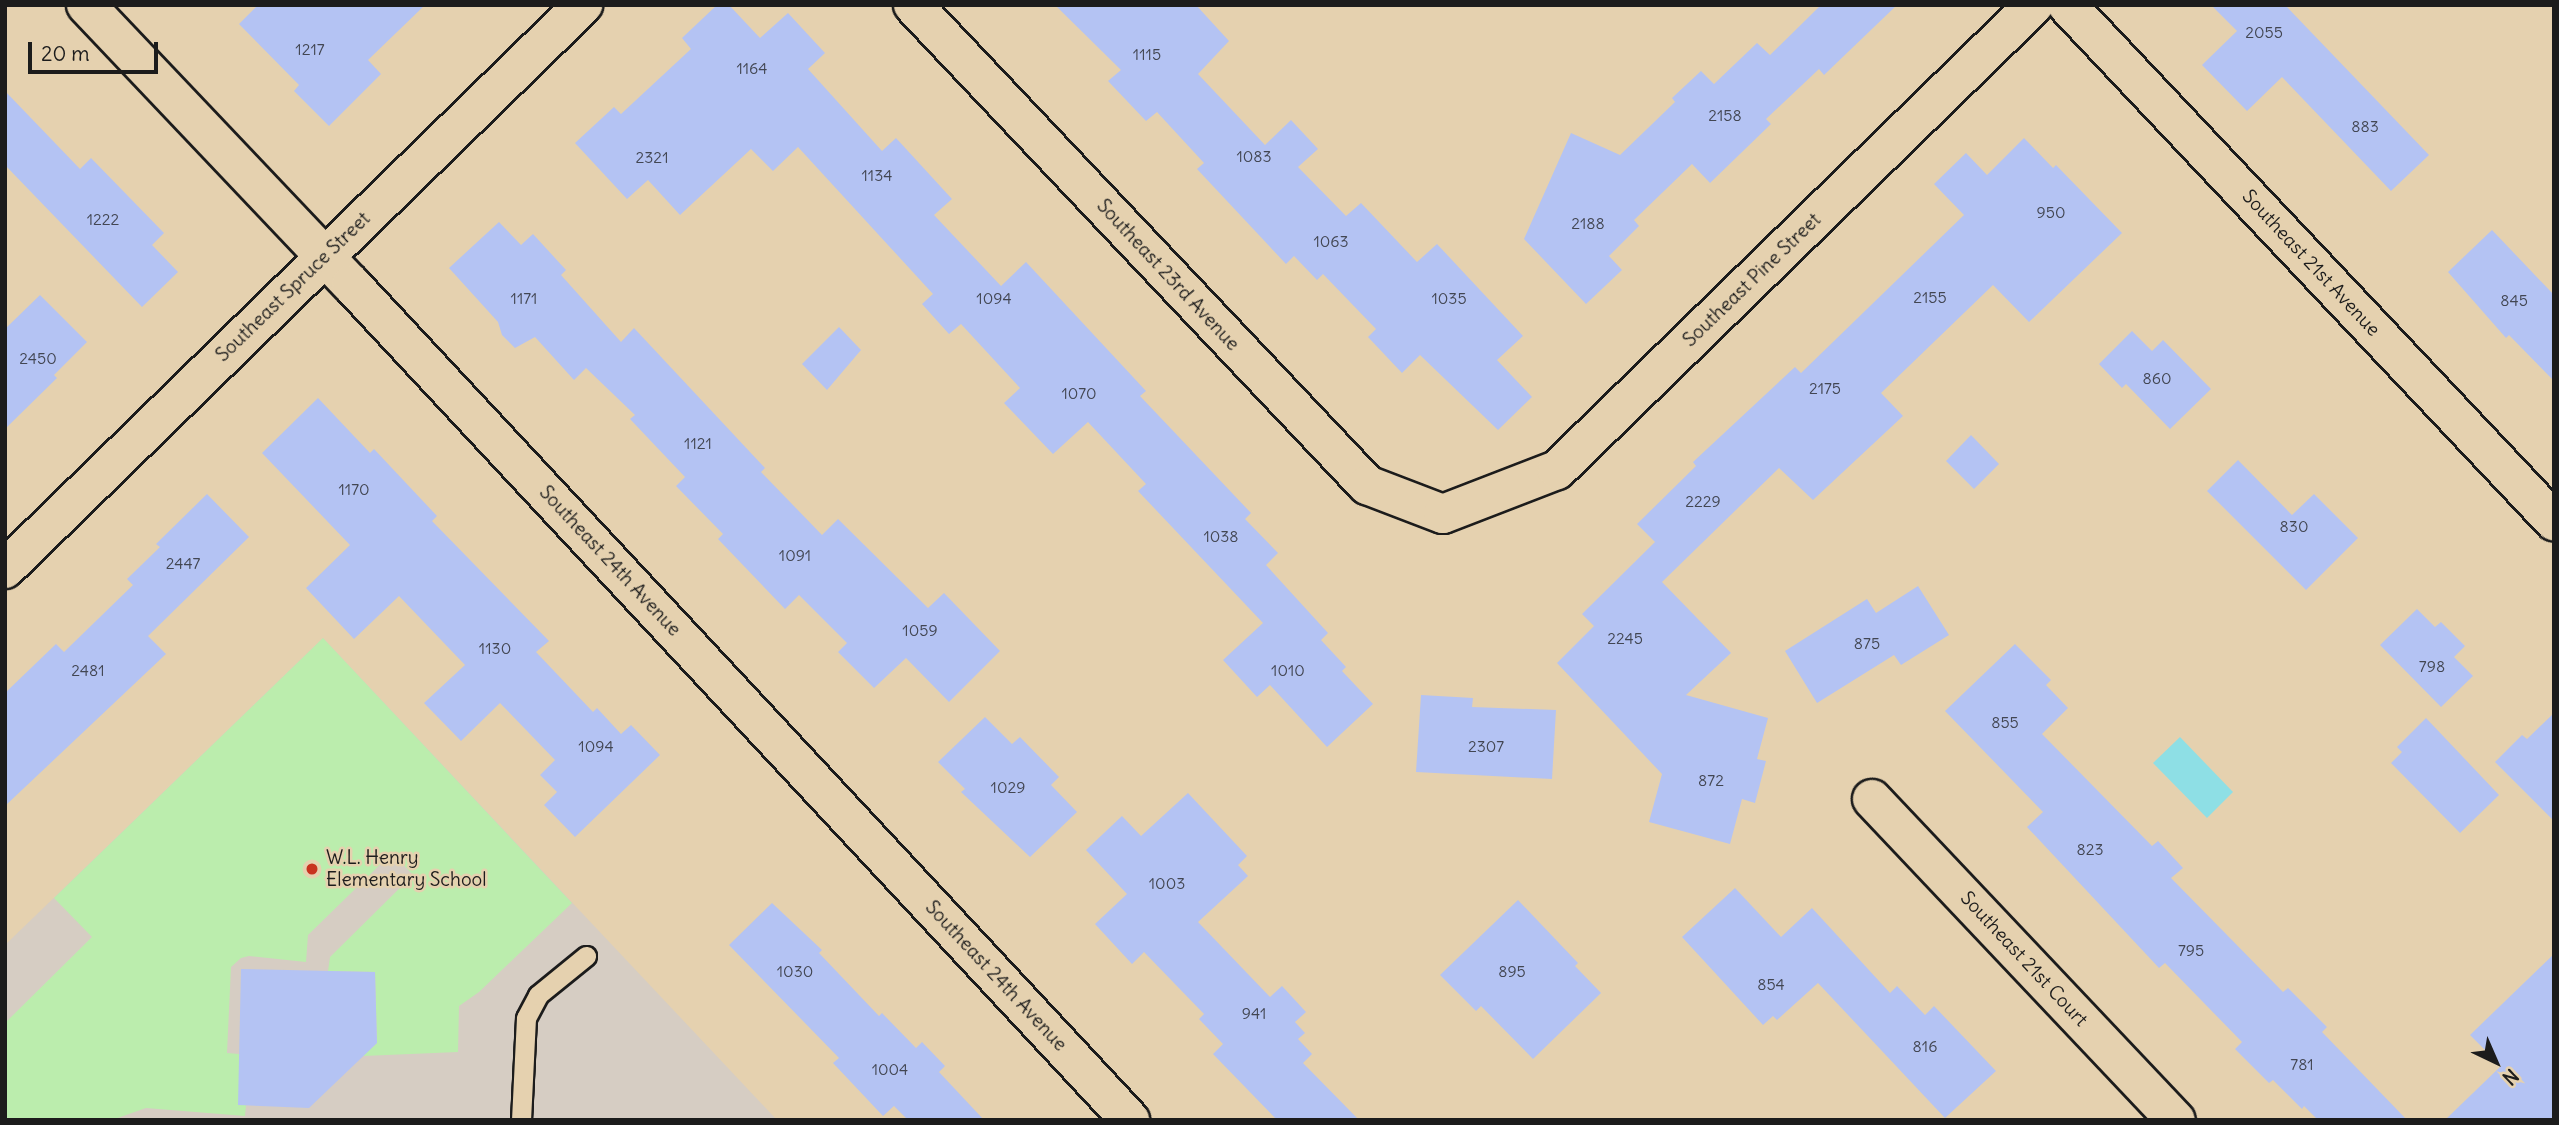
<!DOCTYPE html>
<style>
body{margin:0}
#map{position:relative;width:2559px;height:1125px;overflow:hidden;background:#e5d1af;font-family:Delius,sans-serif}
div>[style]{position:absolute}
.built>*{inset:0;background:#d6cdc3}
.green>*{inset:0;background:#bbedad}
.water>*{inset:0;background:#8edfe5}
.building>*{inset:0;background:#b4c3f3}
.roads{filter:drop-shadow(2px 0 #1c1c1c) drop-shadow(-2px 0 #1c1c1c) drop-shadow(0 2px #1c1c1c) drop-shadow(0 -2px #1c1c1c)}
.lane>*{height:19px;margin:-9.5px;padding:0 9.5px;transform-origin:9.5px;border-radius:9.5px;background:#e5d1af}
.street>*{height:38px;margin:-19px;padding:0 19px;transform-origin:19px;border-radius:19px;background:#e5d1af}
.secondary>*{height:38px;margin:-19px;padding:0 19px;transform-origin:19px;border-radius:19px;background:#e5d1af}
.dots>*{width:19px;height:19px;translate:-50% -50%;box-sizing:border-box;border:4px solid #e5d1af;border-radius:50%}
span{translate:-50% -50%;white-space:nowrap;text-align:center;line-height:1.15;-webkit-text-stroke:5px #e5d1af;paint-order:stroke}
.number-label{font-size:16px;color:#424652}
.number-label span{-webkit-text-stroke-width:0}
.street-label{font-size:19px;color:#1c1c1c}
.poi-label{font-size:19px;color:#1c1c1c}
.left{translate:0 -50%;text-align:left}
.frame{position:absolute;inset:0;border:7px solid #1c1c1c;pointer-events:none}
.north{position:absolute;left:2461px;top:1027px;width:70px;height:70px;-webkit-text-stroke:5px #e5d1af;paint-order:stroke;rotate:136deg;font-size:19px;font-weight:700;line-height:28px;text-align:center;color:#1c1c1c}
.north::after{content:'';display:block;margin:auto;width:24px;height:32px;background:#1c1c1c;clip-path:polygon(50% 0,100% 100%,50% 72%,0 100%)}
.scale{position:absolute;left:28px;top:42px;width:130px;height:32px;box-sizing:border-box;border:4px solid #1c1c1c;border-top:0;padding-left:9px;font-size:21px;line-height:24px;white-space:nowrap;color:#1c1c1c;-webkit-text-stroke:5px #e5d1af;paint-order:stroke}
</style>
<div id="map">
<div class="built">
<i style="clip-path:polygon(323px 638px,777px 1120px,5px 1120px,5px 945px)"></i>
</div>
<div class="green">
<i style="clip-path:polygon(323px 638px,572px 903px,479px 992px,459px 1006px,458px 1052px,363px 1056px,377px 1043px,375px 972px,328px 971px,330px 957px,413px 875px,392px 853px,308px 935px,306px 962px,249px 956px,241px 958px,231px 967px,227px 1053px,239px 1054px,239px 1105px,246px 1105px,245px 1116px,146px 1108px,112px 1120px,6px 1120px,5px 1023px,92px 937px,54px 898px)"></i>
</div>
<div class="water">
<i style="clip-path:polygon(2180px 737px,2233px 792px,2207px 818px,2153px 763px)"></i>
</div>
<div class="building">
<i style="clip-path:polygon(258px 5px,425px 5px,368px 60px,381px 74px,329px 126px,294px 91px,299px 85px,239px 24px)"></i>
<i style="clip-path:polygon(717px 5px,729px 5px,760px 38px,788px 13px,825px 53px,808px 69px,882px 151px,896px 138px,952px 199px,934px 215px,1001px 286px,1026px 262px,1146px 391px,1140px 396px,1251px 513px,1245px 519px,1278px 553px,1266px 565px,1328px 633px,1321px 640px,1346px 667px,1342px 671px,1373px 704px,1327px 747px,1270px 685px,1257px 697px,1223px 660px,1263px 623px,1138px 491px,1146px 484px,1088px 422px,1053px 454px,1004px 403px,1020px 388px,961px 324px,949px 334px,922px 304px,933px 294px,798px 147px,773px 171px,751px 149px,680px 215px,648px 180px,627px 199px,575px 143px,614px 107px,621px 114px,691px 49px,682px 38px)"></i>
<i style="clip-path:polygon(1055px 5px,1196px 5px,1229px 41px,1198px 74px,1265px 145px,1291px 120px,1318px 149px,1298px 167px,1346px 216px,1361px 203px,1417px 262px,1437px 244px,1523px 336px,1497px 360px,1532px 397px,1498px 430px,1420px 355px,1402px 373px,1368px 337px,1376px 329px,1323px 274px,1317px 280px,1294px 256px,1286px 264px,1197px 169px,1204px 163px,1157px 112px,1146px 121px,1108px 81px,1121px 70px)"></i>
<i style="clip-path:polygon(1821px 5px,1897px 5px,1824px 75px,1819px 69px,1766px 119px,1771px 124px,1710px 183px,1692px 164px,1634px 220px,1639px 226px,1609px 256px,1622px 270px,1586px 304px,1524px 239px,1571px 133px,1620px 155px,1675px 102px,1672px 98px,1701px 71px,1714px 84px,1757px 43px,1770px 55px)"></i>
<i style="clip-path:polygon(2211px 5px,2285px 5px,2429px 155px,2391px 191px,2282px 77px,2247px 111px,2202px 65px,2237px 31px)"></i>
<i style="clip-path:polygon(5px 91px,80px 169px,91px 158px,164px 233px,152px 245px,178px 272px,142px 307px,5px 165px)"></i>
<i style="clip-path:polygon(2024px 138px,2053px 168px,2056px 165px,2122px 233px,2029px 322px,1993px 285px,1881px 393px,1903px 416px,1813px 500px,1779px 468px,1662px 582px,1731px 653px,1686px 695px,1768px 718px,1757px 759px,1766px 761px,1755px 803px,1742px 799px,1730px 844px,1649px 822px,1662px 774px,1557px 663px,1594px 626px,1582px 614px,1655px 542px,1637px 524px,1696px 466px,1693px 462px,1795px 367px,1801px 373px,1964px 215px,1934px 184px,1966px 153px,1987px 175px)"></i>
<i style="clip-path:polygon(499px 222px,521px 245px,533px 234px,566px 270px,561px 275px,621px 342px,634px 328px,765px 468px,761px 472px,822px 535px,838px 519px,928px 608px,944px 593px,1000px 651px,949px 702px,906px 658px,874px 688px,838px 652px,847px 643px,799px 595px,785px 609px,718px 539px,723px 534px,676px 486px,685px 477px,630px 419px,635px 415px,586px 368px,574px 380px,535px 337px,515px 348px,502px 335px,498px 322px,449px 268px)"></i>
<i style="clip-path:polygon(2492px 230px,2554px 295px,2554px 381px,2509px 335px,2506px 338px,2448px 272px)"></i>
<i style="clip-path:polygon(40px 295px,87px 342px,54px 375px,57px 378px,5px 429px,5px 329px)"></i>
<i style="clip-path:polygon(839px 327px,861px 350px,827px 390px,802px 364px)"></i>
<i style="clip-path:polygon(2132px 331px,2152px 351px,2163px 340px,2211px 389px,2170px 429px,2126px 384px,2122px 388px,2099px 364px)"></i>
<i style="clip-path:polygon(318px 398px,370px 453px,374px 449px,437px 516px,432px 521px,549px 641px,536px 652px,593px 712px,597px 708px,621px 734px,631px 725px,660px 755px,575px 837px,544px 805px,557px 792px,540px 775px,555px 760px,500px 703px,461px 741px,424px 703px,465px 665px,399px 596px,354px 639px,306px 588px,350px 545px,262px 453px)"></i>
<i style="clip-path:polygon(1971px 435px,1999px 464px,1974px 489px,1946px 461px)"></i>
<i style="clip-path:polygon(2238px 460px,2292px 515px,2314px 494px,2358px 538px,2306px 590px,2207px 491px)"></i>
<i style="clip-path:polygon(207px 494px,249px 537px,148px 636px,166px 654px,5px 806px,5px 693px,56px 644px,64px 652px,133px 585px,127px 579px,160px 547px,156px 544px)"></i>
<i style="clip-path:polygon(1918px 586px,1949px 635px,1901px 665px,1894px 655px,1817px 703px,1785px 651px,1867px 599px,1876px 613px)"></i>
<i style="clip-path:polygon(2417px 609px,2435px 627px,2441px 622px,2465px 646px,2454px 657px,2473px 676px,2441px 707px,2380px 645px)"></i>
<i style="clip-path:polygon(2015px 644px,2051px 680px,2046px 685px,2068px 708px,2042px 734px,2152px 846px,2158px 841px,2183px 868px,2171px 878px,2283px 992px,2288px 988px,2327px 1027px,2322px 1032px,2407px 1120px,2318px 1120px,2304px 1106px,2302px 1109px,2273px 1080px,2269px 1083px,2235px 1049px,2242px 1042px,2165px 963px,2159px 968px,2027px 827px,2043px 812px,1945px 711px)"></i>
<i style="clip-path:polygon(1421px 695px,1473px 698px,1472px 707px,1556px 710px,1552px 779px,1416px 772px)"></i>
<i style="clip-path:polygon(2554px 713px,2554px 821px,2495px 762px,2522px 735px,2527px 739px)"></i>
<i style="clip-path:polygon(985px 717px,1012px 744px,1020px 737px,1059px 777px,1051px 785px,1077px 812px,1030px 857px,961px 792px,965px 789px,938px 762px)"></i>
<i style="clip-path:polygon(2426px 718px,2499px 795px,2460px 833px,2391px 763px,2402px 752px,2397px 747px)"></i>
<i style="clip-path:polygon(1188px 793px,1247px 856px,1238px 865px,1248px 876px,1198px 922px,1270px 997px,1282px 986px,1306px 1012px,1295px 1022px,1305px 1033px,1298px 1039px,1312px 1054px,1303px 1063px,1359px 1120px,1277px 1120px,1213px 1054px,1223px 1044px,1199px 1019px,1204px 1014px,1144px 952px,1132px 964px,1095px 924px,1127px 894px,1086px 850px,1122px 816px,1141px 836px)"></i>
<i style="clip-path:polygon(1735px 888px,1781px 937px,1812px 908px,1890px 993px,1897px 986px,1925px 1015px,1934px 1006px,1996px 1071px,1945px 1118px,1818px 983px,1777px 1020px,1773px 1016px,1763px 1025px,1682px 937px)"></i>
<i style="clip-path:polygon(1518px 900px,1578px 963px,1575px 966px,1601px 993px,1533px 1059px,1481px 1006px,1476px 1011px,1440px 975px)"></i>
<i style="clip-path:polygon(772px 903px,822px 950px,819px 953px,879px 1016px,882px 1013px,916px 1048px,922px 1042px,945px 1066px,939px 1072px,984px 1120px,908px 1120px,894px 1106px,883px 1116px,833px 1063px,839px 1058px,729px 945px)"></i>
<i style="clip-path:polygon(2554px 954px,2554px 1120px,2445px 1120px,2501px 1066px,2470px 1035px)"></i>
<i style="clip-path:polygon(241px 969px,375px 972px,377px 1043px,309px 1108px,238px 1105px)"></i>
</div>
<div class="roads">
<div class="lane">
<i style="left:521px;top:1120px;width:102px;rotate:-87.2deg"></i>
<i style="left:526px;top:1018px;width:26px;rotate:-62deg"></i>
<i style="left:538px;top:995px;width:62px;rotate:-39.1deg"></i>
</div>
<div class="street">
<i style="left:86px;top:5px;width:385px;rotate:46.5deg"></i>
<i style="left:351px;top:284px;width:1143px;rotate:47.02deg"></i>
<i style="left:913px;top:5px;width:661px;rotate:46.59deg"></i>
<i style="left:1367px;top:485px;width:81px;rotate:20.9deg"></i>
<i style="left:1443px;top:514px;width:122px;rotate:-21.1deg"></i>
<i style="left:1557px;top:470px;width:666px;rotate:-44.27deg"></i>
<i style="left:5px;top:569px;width:808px;rotate:-44.3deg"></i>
<i style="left:1872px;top:799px;width:442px;rotate:46.6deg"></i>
</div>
<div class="secondary">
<i style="left:2067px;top:5px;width:710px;rotate:46.66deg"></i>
</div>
</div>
<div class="dots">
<i style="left:312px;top:869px;background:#c8321e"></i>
</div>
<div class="number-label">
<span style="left:2264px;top:32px">2055</span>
<span style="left:310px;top:49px">1217</span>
<span style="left:1147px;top:54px">1115</span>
<span style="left:752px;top:68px">1164</span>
<span style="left:1725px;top:115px">2158</span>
<span style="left:2365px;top:126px">883</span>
<span style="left:1254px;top:156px">1083</span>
<span style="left:652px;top:157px">2321</span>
<span style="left:877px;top:175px">1134</span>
<span style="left:2051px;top:212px">950</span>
<span style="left:103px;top:219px">1222</span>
<span style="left:1588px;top:223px">2188</span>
<span style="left:1331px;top:241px">1063</span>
<span style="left:1930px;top:297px">2155</span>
<span style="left:524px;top:298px">1171</span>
<span style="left:994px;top:298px">1094</span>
<span style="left:1449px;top:298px">1035</span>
<span style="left:2514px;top:300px">845</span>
<span style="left:38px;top:358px">2450</span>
<span style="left:2157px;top:378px">860</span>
<span style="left:1825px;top:388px">2175</span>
<span style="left:1079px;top:393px">1070</span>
<span style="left:698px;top:443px">1121</span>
<span style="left:354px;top:489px">1170</span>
<span style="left:1703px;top:501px">2229</span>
<span style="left:2294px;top:526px">830</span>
<span style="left:1221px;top:536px">1038</span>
<span style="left:795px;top:555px">1091</span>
<span style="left:183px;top:563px">2447</span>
<span style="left:920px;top:630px">1059</span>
<span style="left:1625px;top:638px">2245</span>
<span style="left:1867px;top:643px">875</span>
<span style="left:495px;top:648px">1130</span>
<span style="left:2432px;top:666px">798</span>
<span style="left:88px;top:670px">2481</span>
<span style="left:1288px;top:670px">1010</span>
<span style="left:2005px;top:722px">855</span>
<span style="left:596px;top:746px">1094</span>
<span style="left:1486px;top:746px">2307</span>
<span style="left:1711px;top:780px">872</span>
<span style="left:1008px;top:787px">1029</span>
<span style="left:2090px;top:849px">823</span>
<span style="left:1167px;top:883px">1003</span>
<span style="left:2191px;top:950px">795</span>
<span style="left:795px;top:971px">1030</span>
<span style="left:1512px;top:971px">895</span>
<span style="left:1771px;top:984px">854</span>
<span style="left:1254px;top:1013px">941</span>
<span style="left:1925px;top:1046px">816</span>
<span style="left:2302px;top:1064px">781</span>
<span style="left:890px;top:1069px">1004</span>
</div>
<div class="street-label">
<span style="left:2311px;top:263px;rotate:47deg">Southeast 21st Avenue</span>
<span style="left:1168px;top:275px;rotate:47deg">Southeast 23rd Avenue</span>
<span style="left:1752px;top:280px;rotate:-44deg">Southeast Pine Street</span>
<span style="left:293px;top:287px;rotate:-44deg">Southeast Spruce Street</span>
<span style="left:610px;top:561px;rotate:47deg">Southeast 24th Avenue</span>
<span style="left:2024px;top:959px;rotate:47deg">Southeast 21st Court</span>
<span style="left:996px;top:976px;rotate:47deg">Southeast 24th Avenue</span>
</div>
<div class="poi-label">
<span class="left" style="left:326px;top:869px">W.L. Henry<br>Elementary School</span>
</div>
<div class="frame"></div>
<div class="north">N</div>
<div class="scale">20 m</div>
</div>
